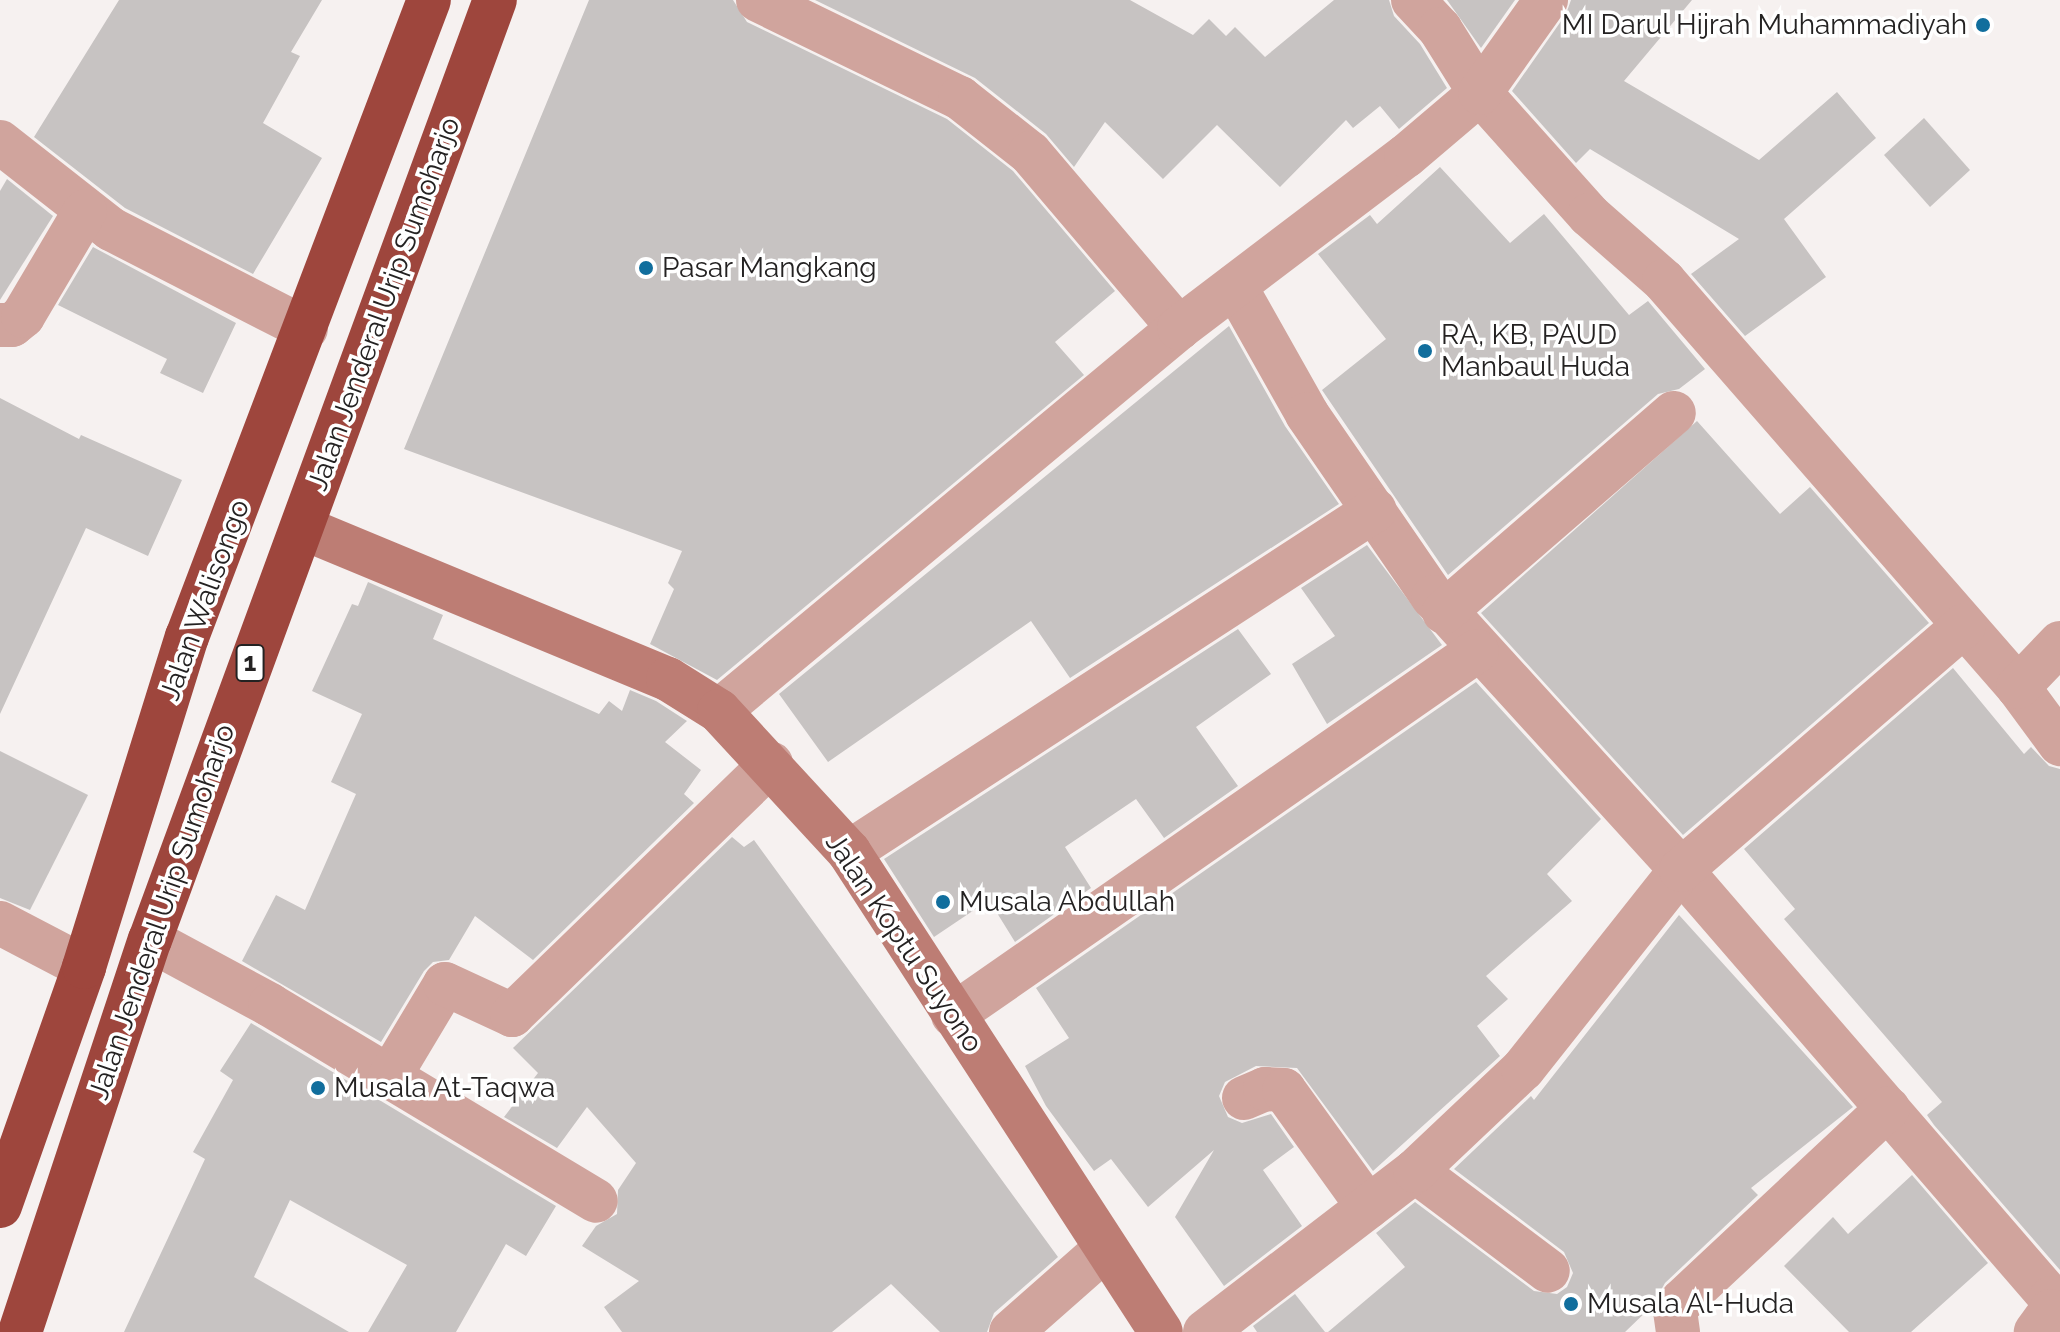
<!DOCTYPE html>
<style>
body{margin:0}
#map{position:relative;width:2060px;height:1332px;overflow:hidden;background:#f6f1f0;font-family:Raleway,sans-serif}
div>[style]{position:absolute}
.building>*{inset:0;background:#c7c3c2}
.street>*{height:44px;margin:-22px;padding:0 22px;transform-origin:22px;border-radius:22px;background:#d0a49d}
.secondary>*{height:44px;margin:-22px;padding:0 22px;transform-origin:22px;border-radius:22px;background:#bd7d74}
.highway>*{height:44px;margin:-22px;padding:0 22px;transform-origin:22px;border-radius:22px;background:#9e463d}
.dots>*{width:22px;height:22px;translate:-50% -50%;box-sizing:border-box;border:4px solid #fff;border-radius:50%}
span{translate:-50% -50%;white-space:nowrap;text-align:center;line-height:1.15;-webkit-text-stroke:7px #fff;paint-order:stroke}
.shield-label span{padding:2px 6px;background:#fff;border:2px solid;border-radius:6px;-webkit-text-stroke-width:0}
.shield-label{font-size:26px;color:#242222;font-weight:700}
.poi-label{font-size:28px;color:#242222}
.right{translate:-100% -50%;text-align:right}
.left{translate:0 -50%;text-align:left}
.street-label{font-size:28px;color:#242222}
</style>
<div id="map">
<div class="building">
<i style="clip-path:polygon(119px 0,322px 0,291px 52px,300px 56px,263px 123px,322px 158px,253px 274px,125px 208px,34px 137px)"></i>
<i style="clip-path:polygon(589px 0,733px 0,747px 22px,947px 119px,1013px 171px,1115px 291px,1055px 342px,1084px 375px,717px 680px,650px 644px,674px 589px,668px 583px,682px 551px,404px 449px)"></i>
<i style="clip-path:polygon(815px 0,1130px 0,1193px 35px,1209px 19px,1226px 36px,1235px 27px,1265px 57px,1334px 0,1389px 0,1394px 16px,1420px 44px,1447px 88px,1399px 129px,1380px 106px,1353px 128px,1346px 120px,1280px 187px,1217px 125px,1163px 179px,1105px 122px,1074px 167px,1046px 134px,975px 78px)"></i>
<i style="clip-path:polygon(1447px 0,1515px 0,1481px 48px)"></i>
<i style="clip-path:polygon(1571px 0,1692px 0,1624px 81px,1759px 160px,1837px 92px,1876px 138px,1784px 219px,1826px 277px,1745px 336px,1691px 274px,1739px 239px,1590px 149px,1576px 163px,1512px 91px,1566px 14px)"></i>
<i style="clip-path:polygon(1924px 118px,1970px 170px,1930px 207px,1884px 155px)"></i>
<i style="clip-path:polygon(1440px 167px,1510px 243px,1544px 214px,1629px 315px,1648px 301px,1705px 369px,1679px 389px,1658px 394px,1448px 575px,1322px 390px,1386px 339px,1318px 254px,1370px 215px,1377px 224px)"></i>
<i style="clip-path:polygon(7px 179px,53px 216px,0 300px,0 191px)"></i>
<i style="clip-path:polygon(93px 247px,236px 323px,203px 393px,160px 373px,167px 359px,58px 305px)"></i>
<i style="clip-path:polygon(1229px 326px,1285px 426px,1339px 504px,1070px 678px,1031px 621px,828px 762px,779px 694px)"></i>
<i style="clip-path:polygon(0 398px,79px 439px,81px 435px,182px 480px,148px 556px,86px 528px,0 714px)"></i>
<i style="clip-path:polygon(1697px 421px,1780px 514px,1810px 487px,1929px 623px,1683px 835px,1481px 613px)"></i>
<i style="clip-path:polygon(1367px 545px,1442px 645px,1327px 724px,1292px 664px,1335px 636px,1301px 588px)"></i>
<i style="clip-path:polygon(368px 582px,443px 615px,433px 639px,599px 714px,609px 701px,622px 711px,630px 690px,656px 701px,687px 721px,665px 742px,701px 770px,684px 794px,694px 803px,533px 960px,475px 916px,449px 960px,433px 962px,424px 971px,381px 1042px,242px 961px,276px 895px,305px 910px,356px 794px,331px 782px,362px 714px,312px 691px,352px 604px,358px 606px)"></i>
<i style="clip-path:polygon(1238px 629px,1271px 674px,1196px 727px,1238px 786px,1164px 838px,1136px 799px,1065px 847px,1091px 888px,1015px 942px,989px 900px,934px 937px,884px 859px)"></i>
<i style="clip-path:polygon(1953px 668px,2024px 754px,2031px 747px,2049px 766px,2060px 769px,2060px 1270px,1934px 1125px,1927px 1115px,1942px 1102px,1784px 919px,1795px 909px,1744px 849px)"></i>
<i style="clip-path:polygon(1476px 682px,1601px 819px,1547px 874px,1572px 901px,1486px 976px,1508px 999px,1477px 1026px,1500px 1056px,1373px 1171px,1297px 1068px,1256px 1066px,1225px 1082px,1219px 1096px,1228px 1117px,1242px 1123px,1271px 1114px,1294px 1147px,1263px 1170px,1302px 1226px,1224px 1286px,1175px 1217px,1214px 1150px,1148px 1207px,1111px 1159px,1094px 1171px,1046px 1106px,1025px 1066px,1069px 1038px,1036px 988px)"></i>
<i style="clip-path:polygon(0 751px,88px 795px,30px 910px,0 898px)"></i>
<i style="clip-path:polygon(732px 837px,744px 847px,754px 840px,1058px 1257px,994px 1313px,987px 1332px,940px 1332px,891px 1284px,832px 1332px,622px 1332px,604px 1307px,639px 1281px,582px 1246px,596px 1226px,617px 1214px,618px 1190px,636px 1163px,587px 1107px,557px 1148px,504px 1117px,538px 1073px,513px 1048px)"></i>
<i style="clip-path:polygon(1679px 915px,1853px 1107px,1751px 1188px,1758px 1195px,1665px 1283px,1652px 1306px,1625px 1332px,1328px 1332px,1405px 1267px,1376px 1233px,1415px 1202px,1534px 1291px,1557px 1294px,1567px 1287px,1573px 1273px,1564px 1252px,1454px 1169px,1531px 1096px,1534px 1100px)"></i>
<i style="clip-path:polygon(251px 1023px,556px 1206px,526px 1256px,506px 1244px,456px 1332px,368px 1332px,407px 1265px,290px 1200px,254px 1277px,349px 1332px,124px 1332px,205px 1159px,193px 1152px,233px 1080px,220px 1071px)"></i>
<i style="clip-path:polygon(1912px 1175px,1988px 1263px,1911px 1332px,1849px 1332px,1784px 1266px,1833px 1217px,1848px 1234px)"></i>
<i style="clip-path:polygon(1295px 1294px,1325px 1332px,1257px 1332px,1253px 1326px)"></i>
</div>
<div class="street">
<i style="left:758px;top:0;width:225px;rotate:25.9deg"></i>
<i style="left:960px;top:98px;width:89px;rotate:38.2deg"></i>
<i style="left:1030px;top:153px;width:230px;rotate:49.6deg"></i>
<i style="left:1413px;top:0;width:40px;rotate:47deg"></i>
<i style="left:1440px;top:29px;width:75px;rotate:58deg"></i>
<i style="left:1480px;top:93px;width:164px;rotate:48.2deg"></i>
<i style="left:1589px;top:215px;width:100px;rotate:41.3deg"></i>
<i style="left:1664px;top:281px;width:539px;rotate:48.91deg"></i>
<i style="left:2018px;top:687px;width:71px;rotate:53.6deg"></i>
<i style="left:0;top:142px;width:141px;rotate:38.1deg"></i>
<i style="left:111px;top:229px;width:219px;rotate:27.1deg"></i>
<i style="left:1235px;top:286px;width:147px;rotate:60.6deg"></i>
<i style="left:1307px;top:414px;width:222px;rotate:55.5deg"></i>
<i style="left:1433px;top:597px;width:369px;rotate:47.7deg"></i>
<i style="left:1681px;top:870px;width:566px;rotate:49.16deg"></i>
<i style="left:2051px;top:1298px;width:13px;rotate:90deg"></i>
<i style="left:2051px;top:1311px;width:26px;rotate:126deg"></i>
<i style="left:0;top:325px;width:12px"></i>
<i style="left:12px;top:325px;width:14px;rotate:-39deg"></i>
<i style="left:23px;top:316px;width:122px;rotate:-59.4deg"></i>
<i style="left:1444px;top:612px;width:304px;rotate:-40.9deg"></i>
<i style="left:2018px;top:687px;width:61px;rotate:-46.3deg"></i>
<i style="left:719px;top:711px;width:599px;rotate:-39.78deg"></i>
<i style="left:1179px;top:328px;width:285px;rotate:-37.2deg"></i>
<i style="left:1406px;top:156px;width:97px;rotate:-40.4deg"></i>
<i style="left:1480px;top:93px;width:114px;rotate:-54.6deg"></i>
<i style="left:849px;top:852px;width:627px;rotate:-33.03deg"></i>
<i style="left:0;top:923px;width:95px;rotate:27.6deg"></i>
<i style="left:150px;top:940px;width:136px;rotate:28.4deg"></i>
<i style="left:270px;top:1005px;width:380px;rotate:31deg"></i>
<i style="left:953px;top:1015px;width:638px;rotate:-34.79deg"></i>
<i style="left:390px;top:1076px;width:107px;rotate:-59.1deg"></i>
<i style="left:445px;top:984px;width:74px;rotate:24.8deg"></i>
<i style="left:512px;top:1015px;width:361px;rotate:-44.1deg"></i>
<i style="left:1244px;top:1098px;width:23px;rotate:-23deg"></i>
<i style="left:1265px;top:1089px;width:19px;rotate:3deg"></i>
<i style="left:1284px;top:1090px;width:144px;rotate:54.3deg"></i>
<i style="left:1415px;top:1171px;width:166px;rotate:36.9deg"></i>
<i style="left:1011px;top:1332px;width:125px;rotate:-41.4deg"></i>
<i style="left:1205px;top:1332px;width:265px;rotate:-37.5deg"></i>
<i style="left:1415px;top:1171px;width:149px;rotate:-43.4deg"></i>
<i style="left:1523px;top:1069px;width:254px;rotate:-51.6deg"></i>
<i style="left:1681px;top:870px;width:374px;rotate:-40.8deg"></i>
<i style="left:1678px;top:1332px;width:21px;rotate:-98deg"></i>
<i style="left:1675px;top:1311px;width:12px;rotate:-55deg"></i>
<i style="left:1682px;top:1301px;width:282px;rotate:-43.1deg"></i>
</div>
<div class="secondary">
<i style="left:303px;top:528px;width:395px;rotate:22.5deg"></i>
<i style="left:668px;top:679px;width:60px;rotate:32.1deg"></i>
<i style="left:719px;top:711px;width:192px;rotate:47.3deg"></i>
<i style="left:849px;top:852px;width:572px;rotate:56.98deg"></i>
</div>
<div class="highway">
<i style="left:0;top:1206px;width:253px;rotate:-70.6deg"></i>
<i style="left:84px;top:967px;width:346px;rotate:-72.7deg"></i>
<i style="left:187px;top:637px;width:681px;rotate:-69.2deg"></i>
<i style="left:20px;top:1332px;width:413px;rotate:-71.7deg"></i>
<i style="left:150px;top:940px;width:1001px;rotate:-69.85deg"></i>
</div>
<div class="dots">
<i style="left:1983px;top:25px;background:#116e9d"></i>
<i style="left:646px;top:268px;background:#116e9d"></i>
<i style="left:1425px;top:351px;background:#116e9d"></i>
<i style="left:943px;top:902px;background:#116e9d"></i>
<i style="left:318px;top:1088px;background:#116e9d"></i>
<i style="left:1571px;top:1304px;background:#116e9d"></i>
</div>
<div class="shield-label">
<span style="left:250px;top:663px">1</span>
</div>
<div class="poi-label">
<span class="right" style="left:1967px;top:25px">MI Darul Hijrah Muhammadiyah</span>
<span class="left" style="left:662px;top:268px">Pasar Mangkang</span>
<span class="left" style="left:1441px;top:351px">RA, KB, PAUD<br>Manbaul Huda</span>
<span class="left" style="left:959px;top:902px">Musala Abdullah</span>
<span class="left" style="left:334px;top:1088px">Musala At-Taqwa</span>
<span class="left" style="left:1587px;top:1304px">Musala Al-Huda</span>
</div>
<div class="street-label">
<span style="left:384px;top:304px;rotate:-70deg">Jalan Jenderal Urip Sumoharjo</span>
<span style="left:205px;top:600px;rotate:-70deg">Jalan Walisongo</span>
<span style="left:162px;top:912px;rotate:-71deg">Jalan Jenderal Urip Sumoharjo</span>
<span style="left:904px;top:943px;rotate:56deg">Jalan Koptu Suyono</span>
</div>
</div>
